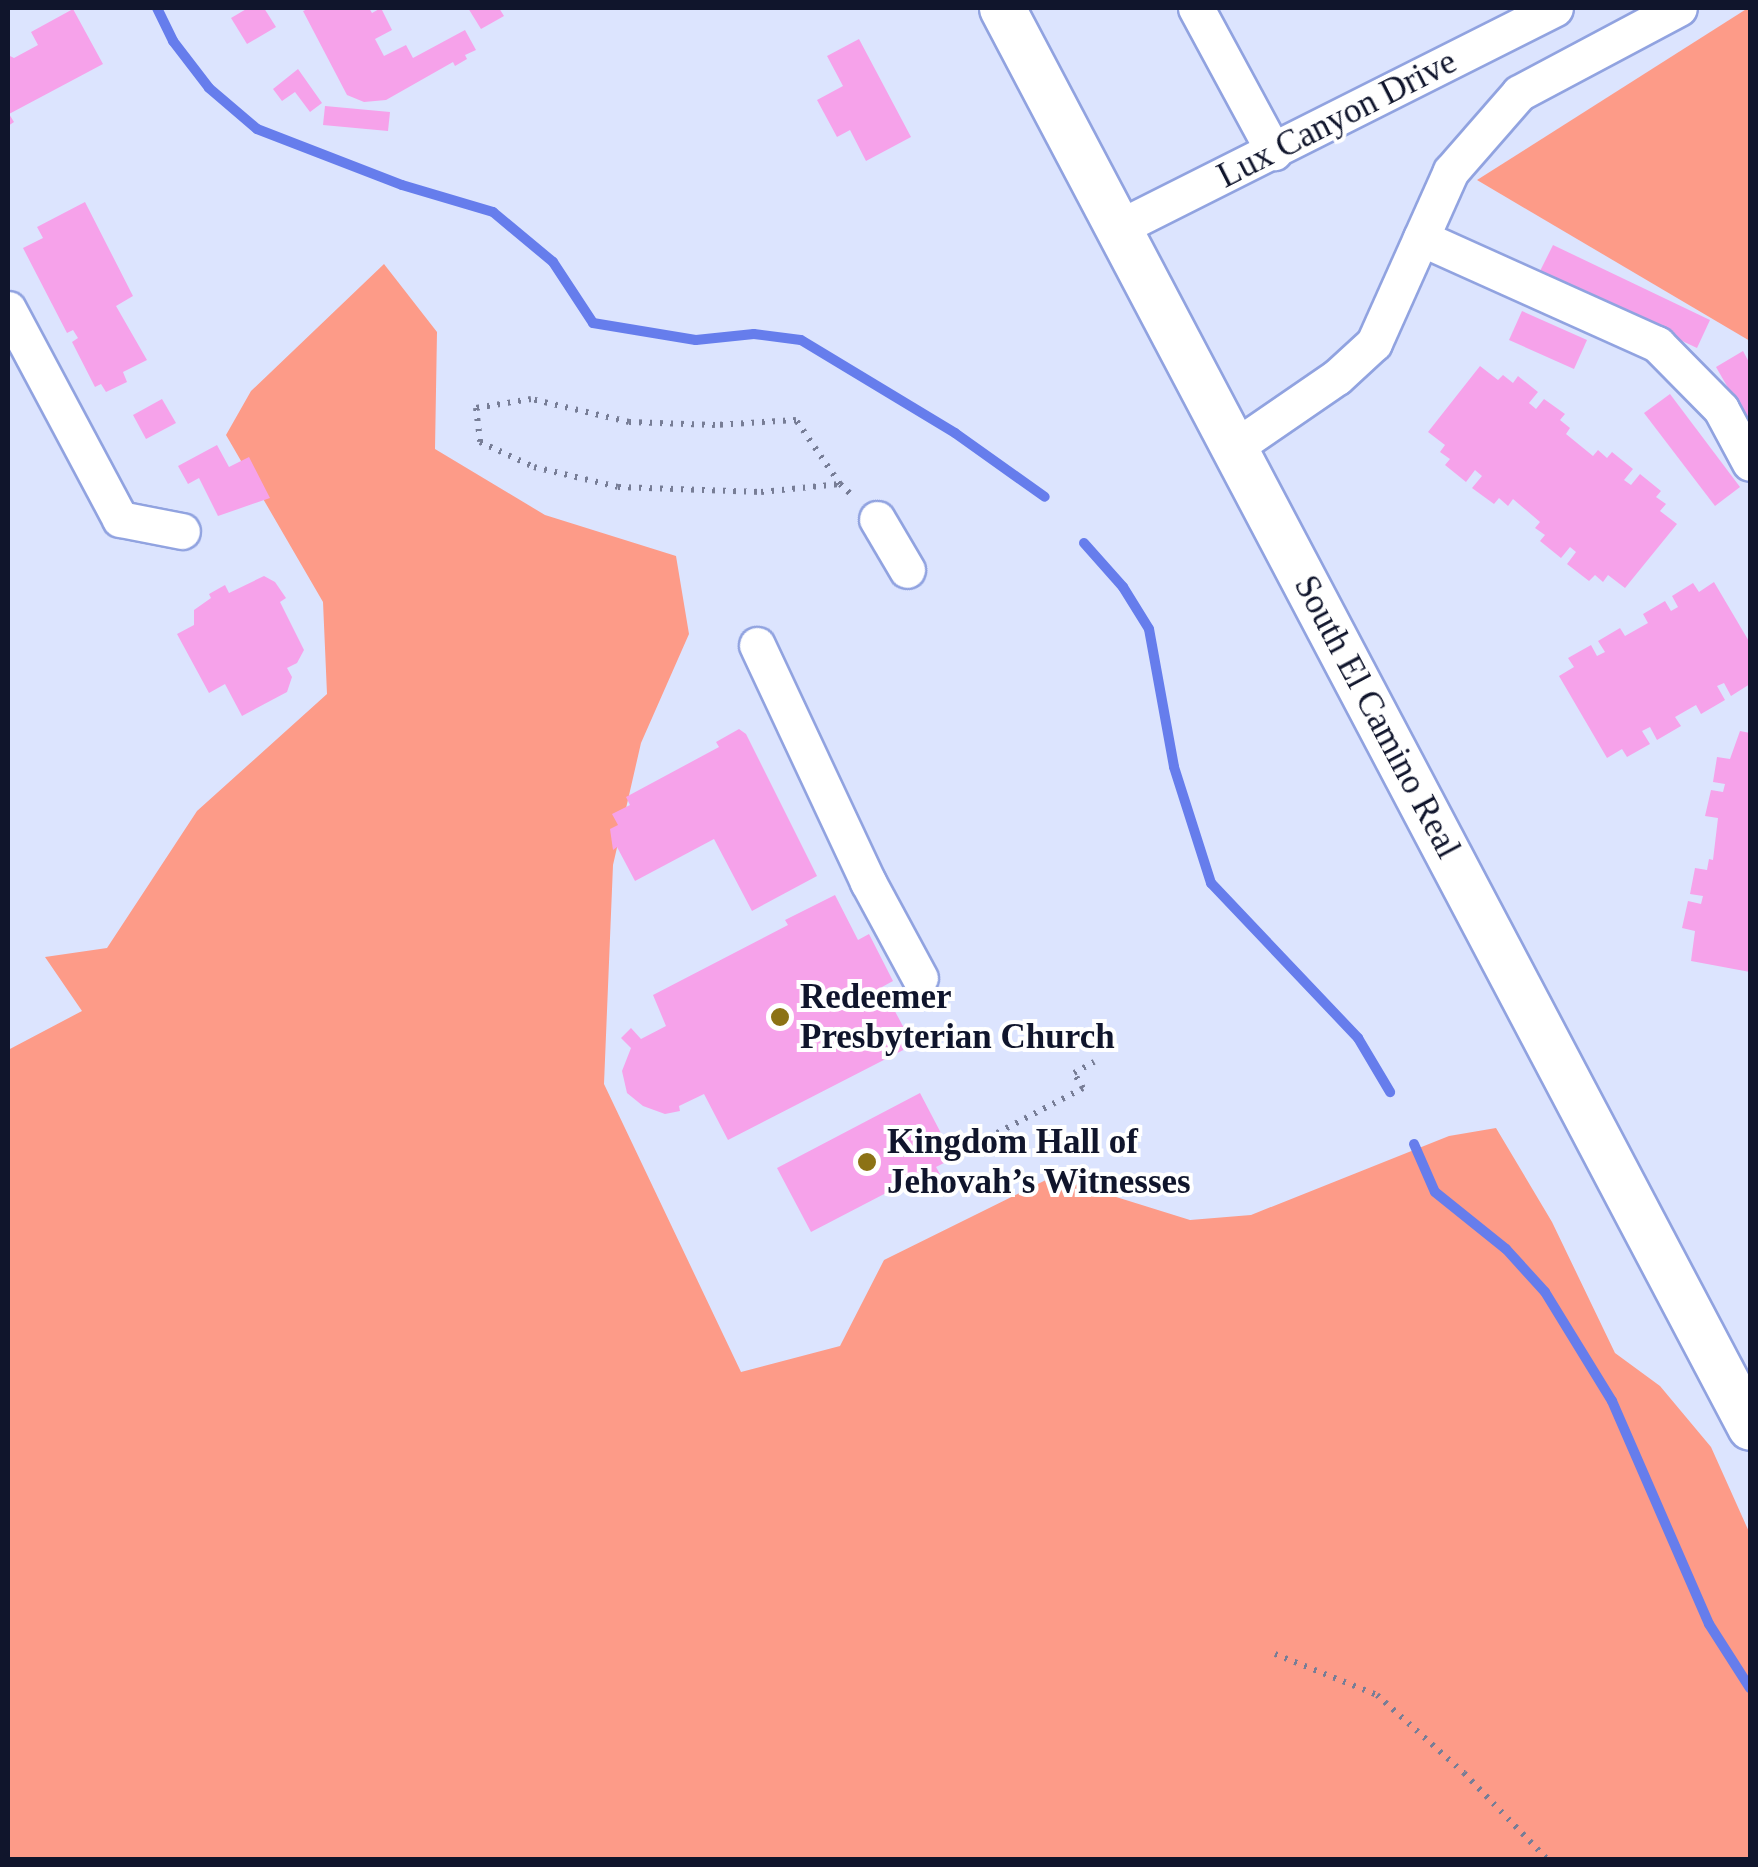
<!DOCTYPE html>
<meta charset="utf-8">
<style>
body{margin:0}
#map{position:relative;width:1758px;height:1867px;overflow:hidden;background:#dce4fe;font-family:"Times New Roman",serif}
div>[style]{position:absolute}
.green>*{inset:0;background:#fd9b88}
.stream>*{height:10px;margin:-5px;padding:0 5px;transform-origin:5px;border-radius:5px;background:#667dec}
.building>*{inset:0;background:#f6a2ea}
.path>*{height:6px;margin-top:-3px;transform-origin:0;background:repeating-linear-gradient(90deg,#777d96 0 2.5px,transparent 0 10.5px)}
.roads{filter:drop-shadow(2px 0 #91a3e0) drop-shadow(-2px 0 #91a3e0) drop-shadow(0 2px #91a3e0) drop-shadow(0 -2px #91a3e0)}
.minor>*{height:35px;margin:-17.5px;padding:0 17.5px;transform-origin:17.5px;border-radius:17.5px;background:#fff}
.major>*{height:45px;margin:-22.5px;padding:0 22.5px;transform-origin:22.5px;border-radius:22.5px;background:#fff}
.dots>*{width:28px;height:28px;translate:-50% -50%;box-sizing:border-box;border:5px solid #fff;border-radius:50%}
span{translate:-50% -50%;white-space:nowrap;text-align:center;line-height:1.15;-webkit-text-stroke:8px #fff;paint-order:stroke}
.street-label{font-size:35px;color:#10152c}
.poi-label{font-size:35px;color:#10152c;font-weight:700}
.left{translate:0 -50%;text-align:left}
.frame{position:absolute;inset:0;border:10px solid #10152c;pointer-events:none}
</style>
<div id="map">
<div class="green">
<i style="clip-path:polygon(1748px 8px,1750px 8px,1750px 341px,1477px 180px)"></i>
<i style="clip-path:polygon(384px 264px,437px 332px,435px 449px,545px 515px,676px 556px,689px 634px,641px 743px,613px 865px,604px 1084px,741px 1372px,840px 1346px,884px 1260px,1052px 1177px,1190px 1220px,1251px 1215px,1449px 1136px,1496px 1128px,1552px 1222px,1615px 1353px,1660px 1386px,1711px 1447px,1750px 1534px,1750px 1859px,8px 1860px,8px 1050px,82px 1011px,45px 957px,107px 948px,197px 811px,327px 694px,323px 602px,226px 435px,251px 391px)"></i>
</div>
<div class="stream">
<i style="left:157px;top:8px;width:37px;rotate:64deg"></i>
<i style="left:173px;top:41px;width:59px;rotate:52.5deg"></i>
<i style="left:209px;top:88px;width:63px;rotate:40.5deg"></i>
<i style="left:257px;top:129px;width:155px;rotate:21.1deg"></i>
<i style="left:402px;top:185px;width:95px;rotate:16.5deg"></i>
<i style="left:493px;top:212px;width:78px;rotate:39.8deg"></i>
<i style="left:553px;top:262px;width:73px;rotate:56.7deg"></i>
<i style="left:593px;top:323px;width:104px;rotate:9.4deg"></i>
<i style="left:696px;top:340px;width:58px;rotate:-5.9deg"></i>
<i style="left:754px;top:334px;width:47px;rotate:7.3deg"></i>
<i style="left:801px;top:340px;width:180px;rotate:31.1deg"></i>
<i style="left:955px;top:433px;width:110px;rotate:35.4deg"></i>
<i style="left:1084px;top:543px;width:59px;rotate:48.4deg"></i>
<i style="left:1123px;top:587px;width:49px;rotate:58.2deg"></i>
<i style="left:1149px;top:629px;width:140px;rotate:79.7deg"></i>
<i style="left:1174px;top:767px;width:122px;rotate:72.3deg"></i>
<i style="left:1211px;top:883px;width:214px;rotate:46.5deg"></i>
<i style="left:1358px;top:1038px;width:63px;rotate:59.3deg"></i>
<i style="left:1414px;top:1144px;width:52px;rotate:66.4deg"></i>
<i style="left:1435px;top:1192px;width:91px;rotate:38.8deg"></i>
<i style="left:1506px;top:1249px;width:58px;rotate:47.8deg"></i>
<i style="left:1545px;top:1292px;width:128px;rotate:58.4deg"></i>
<i style="left:1612px;top:1401px;width:243px;rotate:66.5deg"></i>
<i style="left:1709px;top:1624px;width:76px;rotate:57.4deg"></i>
</div>
<div class="building">
<i style="clip-path:polygon(248px 8px,264px 8px,276px 27px,247px 44px,231px 18px)"></i>
<i style="clip-path:polygon(310px 8px,369px 8px,372px 13px,381px 8px,392px 30px,375px 39px,384px 56px,406px 45px,413px 58px,465px 30px,476px 50px,465px 55px,467px 59px,455px 66px,453px 62px,386px 100px,364px 102px,347px 95px,303px 11px)"></i>
<i style="clip-path:polygon(468px 8px,499px 8px,504px 16px,481px 29px)"></i>
<i style="clip-path:polygon(73px 9px,103px 64px,9px 114px,14px 122px,8px 126px,8px 55px,14px 58px,38px 45px,31px 32px)"></i>
<i style="clip-path:polygon(859px 39px,911px 137px,866px 161px,850px 130px,837px 137px,817px 100px,843px 86px,827px 56px)"></i>
<i style="clip-path:polygon(298px 69px,322px 103px,310px 112px,295px 92px,282px 101px,273px 89px)"></i>
<i style="clip-path:polygon(325px 106px,390px 112px,388px 131px,323px 125px)"></i>
<i style="clip-path:polygon(85px 202px,133px 296px,116px 306px,147px 360px,123px 372px,127px 382px,106px 392px,101px 384px,95px 387px,72px 342px,78px 338px,73px 330px,67px 333px,23px 248px,43px 238px,37px 227px)"></i>
<i style="clip-path:polygon(1553px 245px,1710px 320px,1697px 348px,1539px 273px)"></i>
<i style="clip-path:polygon(1522px 311px,1587px 340px,1574px 369px,1509px 340px)"></i>
<i style="clip-path:polygon(1743px 351px,1750px 364px,1750px 426px,1716px 367px)"></i>
<i style="clip-path:polygon(1480px 366px,1498px 380px,1503px 375px,1513px 383px,1518px 376px,1538px 392px,1529px 403px,1536px 409px,1544px 399px,1565px 414px,1560px 420px,1570px 428px,1566px 434px,1593px 456px,1598px 450px,1607px 458px,1612px 452px,1633px 469px,1624px 480px,1631px 485px,1640px 474px,1661px 491px,1656px 497px,1666px 504px,1660px 511px,1677px 524px,1625px 588px,1608px 575px,1603px 582px,1595px 575px,1589px 581px,1567px 564px,1576px 552px,1570px 547px,1561px 558px,1540px 541px,1545px 535px,1535px 528px,1540px 522px,1513px 499px,1508px 506px,1499px 498px,1494px 504px,1472px 488px,1482px 476px,1475px 470px,1466px 482px,1445px 465px,1450px 459px,1440px 452px,1445px 445px,1428px 432px)"></i>
<i style="clip-path:polygon(1670px 394px,1740px 487px,1715px 506px,1644px 413px)"></i>
<i style="clip-path:polygon(162px 399px,176px 423px,146px 439px,133px 415px)"></i>
<i style="clip-path:polygon(217px 445px,229px 467px,249px 457px,270px 498px,218px 516px,199px 478px,188px 484px,178px 466px)"></i>
<i style="clip-path:polygon(264px 576px,275px 582px,286px 598px,280px 602px,304px 650px,297px 663px,287px 668px,292px 677px,287px 692px,242px 716px,225px 684px,209px 693px,177px 634px,194px 625px,194px 610px,211px 598px,209px 594px,225px 585px,229px 593px)"></i>
<i style="clip-path:polygon(1714px 582px,1750px 643px,1750px 684px,1731px 696px,1724px 683px,1717px 686px,1725px 700px,1701px 714px,1696px 705px,1675px 717px,1681px 726px,1657px 740px,1650px 727px,1642px 731px,1650px 744px,1627px 757px,1622px 749px,1607px 758px,1559px 676px,1574px 667px,1568px 658px,1591px 645px,1597px 656px,1605px 652px,1598px 641px,1620px 628px,1625px 636px,1648px 623px,1643px 614px,1665px 601px,1671px 611px,1678px 607px,1672px 596px,1693px 583px,1699px 592px)"></i>
<i style="clip-path:polygon(739px 729px,746px 734px,817px 876px,752px 911px,714px 839px,635px 881px,617px 847px,613px 850px,610px 829px,618px 825px,612px 814px,630px 805px,626px 797px,719px 747px,716px 742px)"></i>
<i style="clip-path:polygon(1740px 731px,1750px 733px,1750px 972px,1691px 961px,1695px 931px,1682px 928px,1688px 901px,1701px 904px,1703px 896px,1690px 894px,1695px 868px,1707px 870px,1709px 859px,1713px 860px,1718px 818px,1705px 816px,1711px 790px,1723px 792px,1725px 784px,1713px 782px,1717px 757px,1730px 759px)"></i>
<i style="clip-path:polygon(835px 895px,858px 940px,869px 934px,893px 981px,882px 987px,913px 1045px,728px 1140px,704px 1094px,679px 1106px,680px 1111px,665px 1114px,643px 1106px,627px 1093px,622px 1071px,631px 1048px,621px 1038px,631px 1028px,641px 1039px,666px 1026px,653px 995px,788px 925px,785px 920px)"></i>
<i style="clip-path:polygon(920px 1093px,954px 1158px,936px 1167px,941px 1176px,918px 1189px,913px 1179px,811px 1232px,777px 1168px)"></i>
</div>
<div class="path">
<i style="left:840px;top:484px;width:78px;rotate:-124.5deg"></i>
<i style="left:796px;top:420px;width:81px;rotate:176.5deg"></i>
<i style="left:715px;top:425px;width:86px;rotate:-178deg"></i>
<i style="left:629px;top:422px;width:101px;rotate:-166.8deg"></i>
<i style="left:531px;top:399px;width:56px;rotate:170.7deg"></i>
<i style="left:476px;top:408px;width:34px;rotate:83deg"></i>
<i style="left:480px;top:442px;width:60px;rotate:24.8deg"></i>
<i style="left:534px;top:467px;width:86px;rotate:13.4deg"></i>
<i style="left:618px;top:487px;width:143px;rotate:2deg"></i>
<i style="left:761px;top:492px;width:79px;rotate:-5.8deg"></i>
<i style="left:840px;top:484px;width:19px;rotate:43deg"></i>
<i style="left:997px;top:1133px;width:97px;rotate:-27.6deg"></i>
<i style="left:1083px;top:1088px;width:17px;rotate:-121deg"></i>
<i style="left:1074px;top:1073px;width:23px;rotate:-29deg"></i>
<i style="left:1275px;top:1654px;width:110px;rotate:21.9deg"></i>
<i style="left:1377px;top:1695px;width:117px;rotate:41.9deg"></i>
<i style="left:1464px;top:1773px;width:121px;rotate:46deg"></i>
</div>
<div class="roads">
<div class="minor">
<i style="left:1196px;top:8px;width:164px;rotate:61.6deg"></i>
<i style="left:1118px;top:228px;width:489px;rotate:-26.7deg"></i>
<i style="left:1421px;top:238px;width:259px;rotate:24.2deg"></i>
<i style="left:1657px;top:344px;width:91px;rotate:45.4deg"></i>
<i style="left:1721px;top:409px;width:61px;rotate:61.8deg"></i>
<i style="left:8px;top:309px;width:238px;rotate:61.9deg"></i>
<i style="left:120px;top:519px;width:63px;rotate:11deg"></i>
<i style="left:1235px;top:447px;width:124px;rotate:-34.5deg"></i>
<i style="left:1337px;top:377px;width:50px;rotate:-42.6deg"></i>
<i style="left:1374px;top:343px;width:188px;rotate:-65.9deg"></i>
<i style="left:1451px;top:171px;width:103px;rotate:-48.9deg"></i>
<i style="left:1519px;top:93px;width:181px;rotate:-28deg"></i>
<i style="left:877px;top:519px;width:59px;rotate:59.5deg"></i>
<i style="left:757px;top:645px;width:262px;rotate:64.9deg"></i>
<i style="left:868px;top:882px;width:109px;rotate:61.6deg"></i>
</div>
<div class="major">
<i style="left:1002px;top:8px;width:1604px;rotate:62.2deg"></i>
</div>
</div>
<div class="dots">
<i style="left:780px;top:1017px;background:#8c7215"></i>
<i style="left:867px;top:1162px;background:#8c7215"></i>
</div>
<div class="street-label">
<span style="left:1337px;top:119px;rotate:-27deg">Lux Canyon Drive</span>
<span style="left:1377px;top:717px;rotate:62deg">South El Camino Real</span>
</div>
<div class="poi-label">
<span class="left" style="left:800px;top:1017px">Redeemer<br>Presbyterian Church</span>
<span class="left" style="left:887px;top:1162px">Kingdom Hall of<br>Jehovah’s Witnesses</span>
</div>
<div class="frame"></div>
</div>
